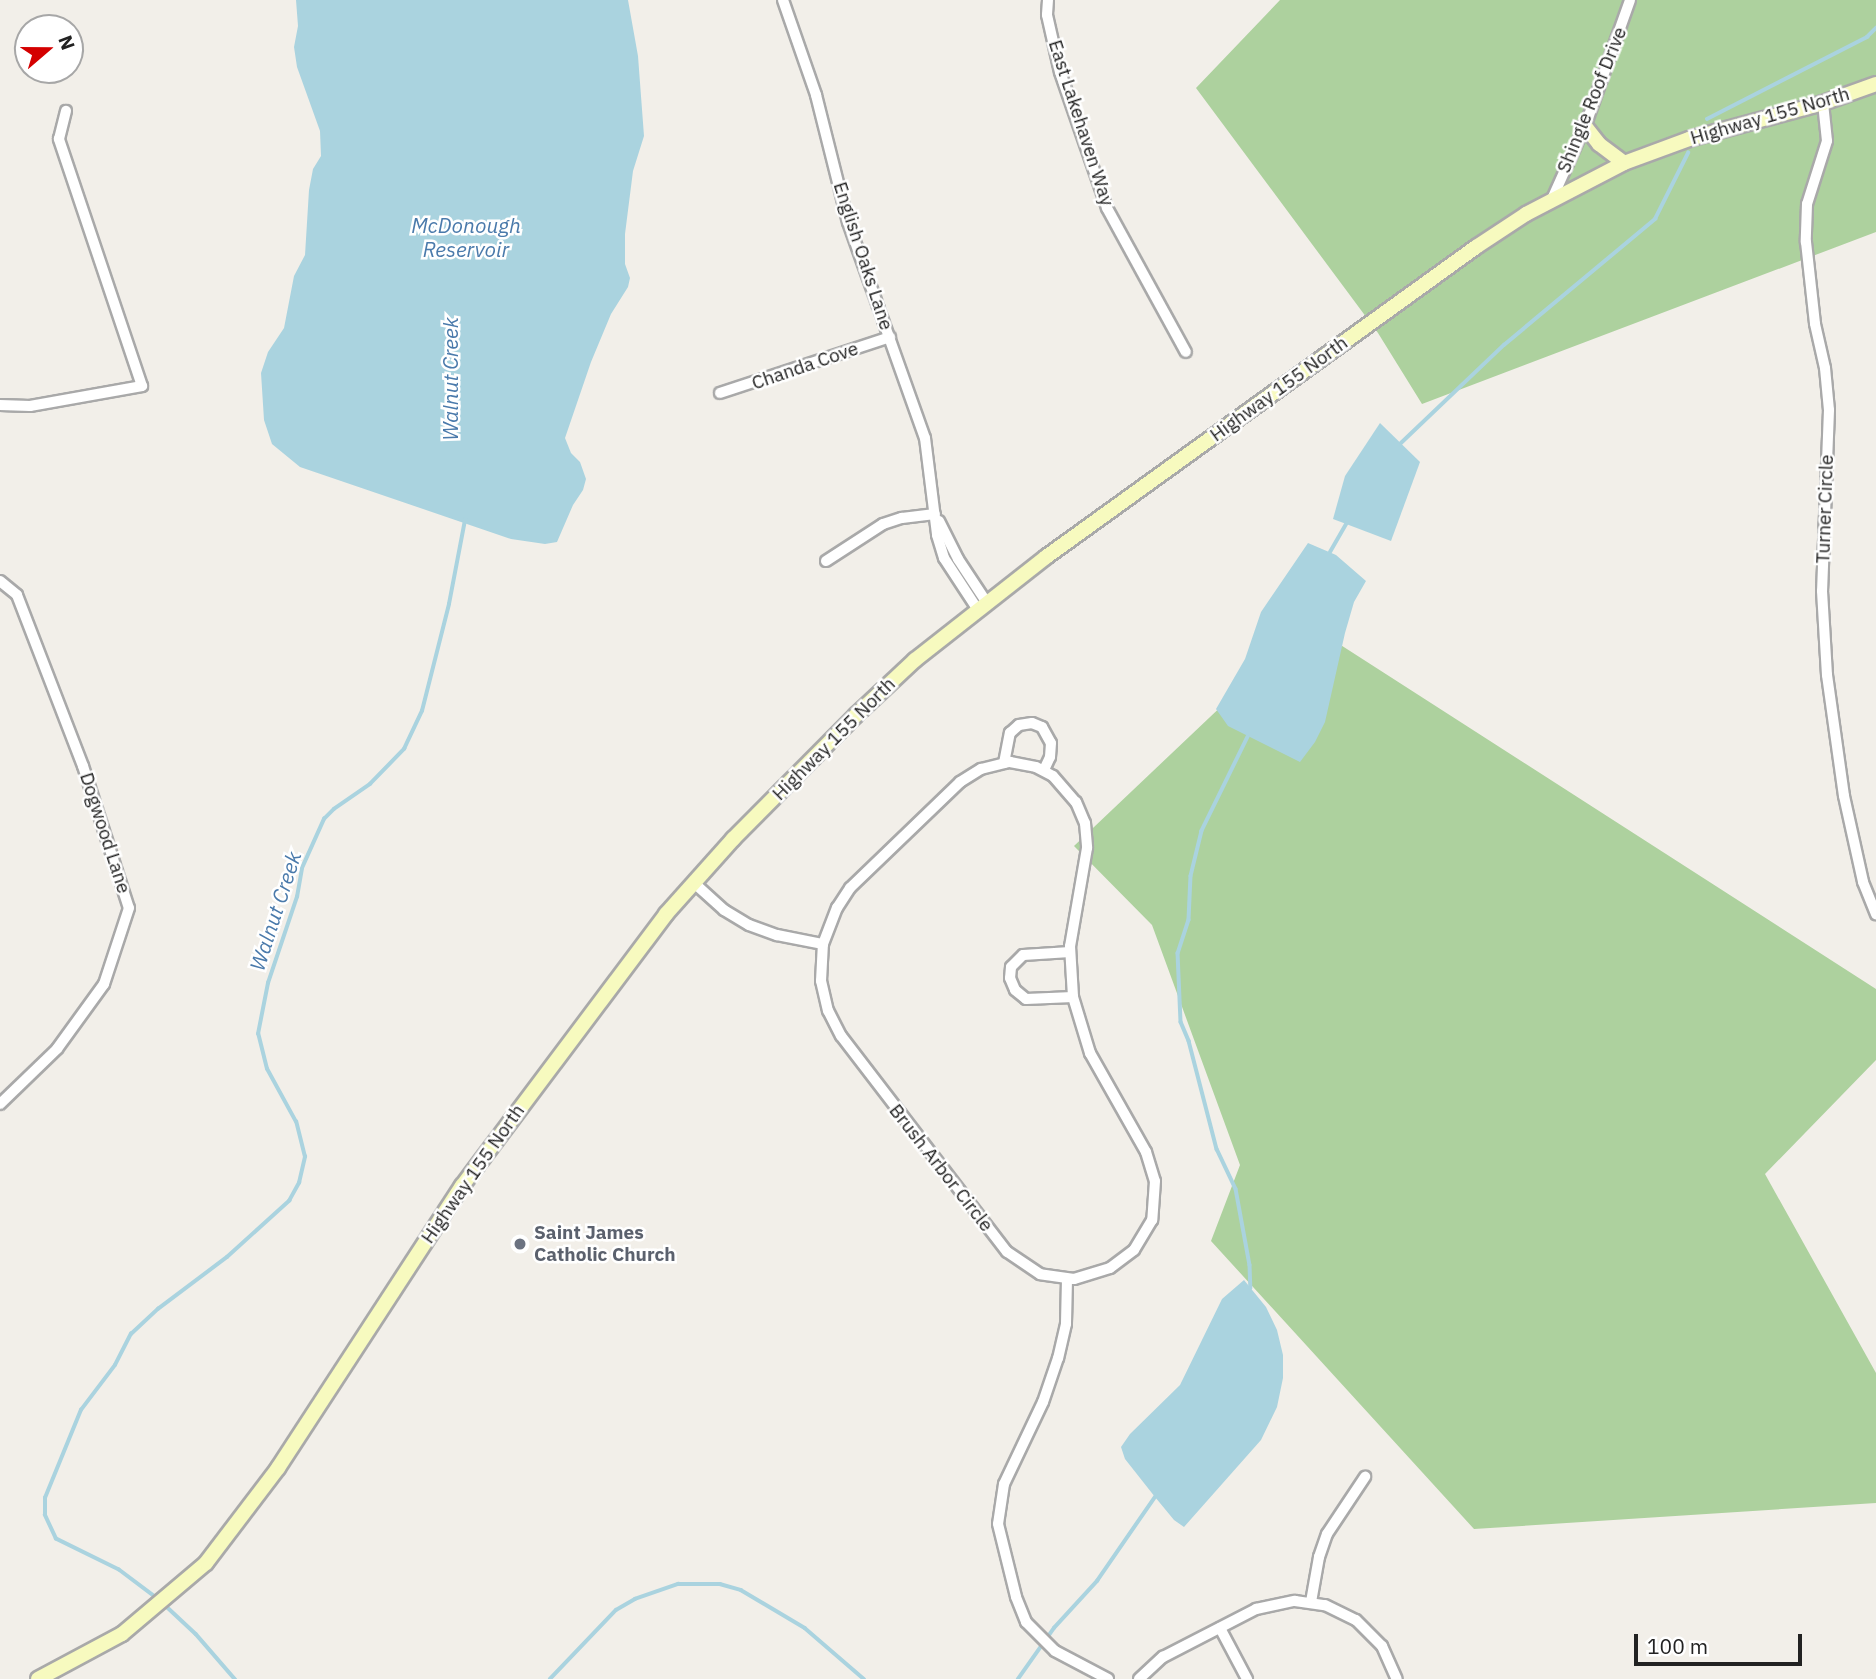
<!DOCTYPE html>
<style>
body{margin:0}
#map{position:relative;width:1876px;height:1679px;overflow:hidden;background:#f2efe9;font-family:"IBM Plex Sans",sans-serif}
div>[style]{position:absolute}
.forest>*{inset:0;background:#add19e}
.water>*{inset:0;background:#aad3df}
.stream>*{height:3.5px;margin:-1.75px;padding:0 1.75px;transform-origin:1.75px;border-radius:1.75px;background:#aad3df}
.roads{filter:drop-shadow(2px 0 #a9a9a9) drop-shadow(-2px 0 #a9a9a9) drop-shadow(0 2px #a9a9a9) drop-shadow(0 -2px #a9a9a9)}
.street>*{height:10px;margin:-5px;padding:0 5px;transform-origin:5px;border-radius:5px;background:#fff}
.secondary>*{height:14px;margin:-7px;padding:0 7px;transform-origin:7px;border-radius:7px;background:#f7fabf}
.dots>*{width:19px;height:19px;translate:-50% -50%;box-sizing:border-box;border:4px solid #fff;border-radius:50%}
span{translate:-50% -50%;white-space:nowrap;text-align:center;line-height:1.15;-webkit-text-stroke:5px #fff;paint-order:stroke}
.street-label{font-size:19px;color:#222}
.worship-label{font-size:19px;color:#5b616d;font-weight:700}
.left{translate:0 -50%;text-align:left}
.water-label{font-size:21px;color:#4a7aab;font-style:italic}
.north{position:absolute;left:14px;top:14px;width:70px;height:70px;box-sizing:border-box;background:#fff;border:2px solid #a7a7a7;border-radius:50%;rotate:70deg;font-size:19px;font-weight:700;line-height:28px;text-align:center;color:#222}
.north::after{content:'';display:block;margin:auto;width:24px;height:32px;background:#d40000;clip-path:polygon(50% 0,100% 100%,50% 72%,0 100%)}
.scale{position:absolute;left:1634px;top:1634px;width:168px;height:32px;box-sizing:border-box;border:4px solid #222;border-top:0;padding-left:9px;font-size:21px;line-height:24px;white-space:nowrap;color:#222;-webkit-text-stroke:5px #fff;paint-order:stroke}
</style>
<div id="map">
<div class="forest">
<i style="clip-path:polygon(1280px 0,1876px 0,1876px 232px,1422px 404px,1378px 333px,1196px 88px)"></i>
<i style="clip-path:polygon(1308px 624px,1876px 989px,1876px 1060px,1765px 1174px,1876px 1373px,1876px 1503px,1474px 1529px,1211px 1241px,1240px 1165px,1152px 925px,1074px 846px)"></i>
</div>
<div class="water">
<i style="clip-path:polygon(296px 0,628px 0,638px 56px,644px 136px,633px 171px,625px 234px,625px 264px,630px 278px,628px 287px,611px 314px,591px 362px,565px 438px,571px 453px,580px 462px,586px 479px,583px 490px,573px 505px,557px 542px,545px 544px,511px 539px,300px 467px,272px 444px,264px 420px,261px 373px,268px 352px,284px 328px,294px 276px,305px 255px,309px 190px,313px 169px,321px 156px,320px 131px,297px 67px,294px 47px,298px 26px)"></i>
<i style="clip-path:polygon(1380px 423px,1420px 462px,1391px 541px,1333px 519px,1345px 476px)"></i>
<i style="clip-path:polygon(1308px 543px,1336px 555px,1366px 581px,1354px 602px,1345px 633px,1325px 722px,1315px 742px,1300px 762px,1228px 726px,1216px 709px,1245px 659px,1261px 612px)"></i>
<i style="clip-path:polygon(1244px 1280px,1266px 1307px,1277px 1330px,1283px 1355px,1283px 1378px,1277px 1407px,1261px 1440px,1184px 1527px,1174px 1520px,1155px 1497px,1125px 1459px,1121px 1447px,1130px 1434px,1180px 1385px,1222px 1299px)"></i>
</div>
<div class="stream">
<i style="left:1707px;top:119px;width:180px;rotate:-27.1deg"></i>
<i style="left:1867px;top:37px;width:13px;rotate:-45deg"></i>
<i style="left:1401px;top:443px;width:142px;rotate:-43.6deg"></i>
<i style="left:1504px;top:345px;width:197px;rotate:-39.8deg"></i>
<i style="left:1655px;top:219px;width:74px;rotate:-63.4deg"></i>
<i style="left:1330px;top:552px;width:32px;rotate:-60deg"></i>
<i style="left:1248px;top:737px;width:105px;rotate:116.1deg"></i>
<i style="left:1202px;top:831px;width:46px;rotate:103.7deg"></i>
<i style="left:1191px;top:876px;width:44px;rotate:92.6deg"></i>
<i style="left:1189px;top:920px;width:35px;rotate:108deg"></i>
<i style="left:1178px;top:953px;width:69px;rotate:87.5deg"></i>
<i style="left:1181px;top:1022px;width:21px;rotate:67deg"></i>
<i style="left:1189px;top:1041px;width:112px;rotate:75.5deg"></i>
<i style="left:1217px;top:1149px;width:44px;rotate:64.6deg"></i>
<i style="left:1236px;top:1189px;width:77px;rotate:79.6deg"></i>
<i style="left:1250px;top:1265px;width:23px;rotate:88deg"></i>
<i style="left:159px;top:1600px;width:50px;rotate:-143.1deg"></i>
<i style="left:119px;top:1570px;width:70px;rotate:-153.8deg"></i>
<i style="left:56px;top:1539px;width:26px;rotate:-115deg"></i>
<i style="left:45px;top:1515px;width:17px;rotate:-90deg"></i>
<i style="left:45px;top:1498px;width:95px;rotate:-67.8deg"></i>
<i style="left:81px;top:1410px;width:56px;rotate:-52.9deg"></i>
<i style="left:115px;top:1365px;width:35px;rotate:-63deg"></i>
<i style="left:131px;top:1334px;width:37px;rotate:-43deg"></i>
<i style="left:158px;top:1309px;width:86px;rotate:-37deg"></i>
<i style="left:227px;top:1257px;width:84px;rotate:-42.1deg"></i>
<i style="left:289px;top:1201px;width:21px;rotate:-61deg"></i>
<i style="left:299px;top:1183px;width:27px;rotate:-77deg"></i>
<i style="left:305px;top:1157px;width:36px;rotate:-104deg"></i>
<i style="left:296px;top:1122px;width:60px;rotate:-118.7deg"></i>
<i style="left:267px;top:1069px;width:36px;rotate:-104deg"></i>
<i style="left:258px;top:1034px;width:52px;rotate:-78.9deg"></i>
<i style="left:268px;top:983px;width:91px;rotate:-71.4deg"></i>
<i style="left:297px;top:897px;width:29px;rotate:-80deg"></i>
<i style="left:302px;top:868px;width:54px;rotate:-65.8deg"></i>
<i style="left:324px;top:819px;width:14px;rotate:-45deg"></i>
<i style="left:334px;top:809px;width:44px;rotate:-34.8deg"></i>
<i style="left:370px;top:784px;width:49px;rotate:-45.8deg"></i>
<i style="left:404px;top:749px;width:42px;rotate:-64.7deg"></i>
<i style="left:422px;top:711px;width:110px;rotate:-75.8deg"></i>
<i style="left:449px;top:604px;width:86px;rotate:-79.2deg"></i>
<i style="left:165px;top:1605px;width:42px;rotate:43.1deg"></i>
<i style="left:196px;top:1634px;width:60px;rotate:49.1deg"></i>
<i style="left:550px;top:1679px;width:95px;rotate:-46.3deg"></i>
<i style="left:616px;top:1610px;width:22px;rotate:-30deg"></i>
<i style="left:635px;top:1599px;width:46px;rotate:-19.2deg"></i>
<i style="left:678px;top:1584px;width:42px"></i>
<i style="left:720px;top:1584px;width:22px;rotate:16deg"></i>
<i style="left:741px;top:1590px;width:74px;rotate:30.7deg"></i>
<i style="left:805px;top:1628px;width:78px;rotate:40.8deg"></i>
<i style="left:1018px;top:1679px;width:62px;rotate:-54.8deg"></i>
<i style="left:1054px;top:1628px;width:64px;rotate:-47.5deg"></i>
<i style="left:1097px;top:1581px;width:102px;rotate:-55.4deg"></i>
</div>
<div class="roads">
<div class="street">
<i style="left:783px;top:0;width:101px;rotate:70.8deg"></i>
<i style="left:816px;top:95px;width:131px;rotate:75.9deg"></i>
<i style="left:848px;top:222px;width:229px;rotate:70.4deg"></i>
<i style="left:925px;top:438px;width:98px;rotate:82.9deg"></i>
<i style="left:937px;top:535px;width:24px;rotate:73deg"></i>
<i style="left:944px;top:558px;width:62px;rotate:56.8deg"></i>
<i style="left:1048px;top:0;width:15px;rotate:94deg"></i>
<i style="left:1047px;top:15px;width:58px;rotate:77.2deg"></i>
<i style="left:1060px;top:72px;width:144px;rotate:70.9deg"></i>
<i style="left:1107px;top:208px;width:164px;rotate:61.3deg"></i>
<i style="left:1823px;top:103px;width:38px;rotate:84deg"></i>
<i style="left:1827px;top:141px;width:66px;rotate:107.6deg"></i>
<i style="left:1807px;top:204px;width:38px;rotate:92deg"></i>
<i style="left:1806px;top:242px;width:82px;rotate:83.7deg"></i>
<i style="left:1815px;top:324px;width:45px;rotate:77.2deg"></i>
<i style="left:1825px;top:368px;width:42px;rotate:84.6deg"></i>
<i style="left:1829px;top:410px;width:181px;rotate:92.2deg"></i>
<i style="left:1822px;top:591px;width:84px;rotate:86.6deg"></i>
<i style="left:1827px;top:675px;width:122px;rotate:82deg"></i>
<i style="left:1844px;top:796px;width:88px;rotate:77.5deg"></i>
<i style="left:1863px;top:882px;width:35px;rotate:68deg"></i>
<i style="left:1552px;top:199px;width:85px;rotate:-65.8deg"></i>
<i style="left:1587px;top:121px;width:128px;rotate:-70.4deg"></i>
<i style="left:720px;top:393px;width:179px;rotate:-18.2deg"></i>
<i style="left:0;top:405px;width:30px;rotate:2deg"></i>
<i style="left:30px;top:406px;width:114px;rotate:-10.1deg"></i>
<i style="left:142px;top:386px;width:261px;rotate:-108.6deg"></i>
<i style="left:59px;top:139px;width:29px;rotate:-76deg"></i>
<i style="left:939px;top:521px;width:42px;rotate:63.4deg"></i>
<i style="left:958px;top:559px;width:53px;rotate:56.6deg"></i>
<i style="left:826px;top:561px;width:68px;rotate:-33deg"></i>
<i style="left:883px;top:524px;width:20px;rotate:-18deg"></i>
<i style="left:902px;top:518px;width:33px;rotate:-7deg"></i>
<i style="left:0;top:581px;width:22px;rotate:39deg"></i>
<i style="left:17px;top:595px;width:183px;rotate:68.9deg"></i>
<i style="left:83px;top:766px;width:149px;rotate:72.1deg"></i>
<i style="left:129px;top:908px;width:80px;rotate:108.2deg"></i>
<i style="left:104px;top:984px;width:80px;rotate:125.9deg"></i>
<i style="left:57px;top:1049px;width:79px;rotate:136deg"></i>
<i style="left:1010px;top:762px;width:26px;rotate:11deg"></i>
<i style="left:1036px;top:767px;width:19px;rotate:28deg"></i>
<i style="left:1053px;top:776px;width:35px;rotate:49deg"></i>
<i style="left:1076px;top:802px;width:23px;rotate:67deg"></i>
<i style="left:1085px;top:823px;width:25px;rotate:85deg"></i>
<i style="left:1087px;top:848px;width:99px;rotate:99.8deg"></i>
<i style="left:1070px;top:946px;width:51px;rotate:86.6deg"></i>
<i style="left:1073px;top:997px;width:59px;rotate:73.1deg"></i>
<i style="left:1090px;top:1053px;width:114px;rotate:60.5deg"></i>
<i style="left:1146px;top:1152px;width:30px;rotate:73deg"></i>
<i style="left:1155px;top:1181px;width:39px;rotate:94deg"></i>
<i style="left:1152px;top:1220px;width:35px;rotate:121deg"></i>
<i style="left:1134px;top:1250px;width:30px;rotate:143deg"></i>
<i style="left:1110px;top:1268px;width:38px;rotate:163deg"></i>
<i style="left:1074px;top:1279px;width:34px;rotate:-172deg"></i>
<i style="left:1040px;top:1274px;width:40px;rotate:-146deg"></i>
<i style="left:1007px;top:1252px;width:272px;rotate:-127.5deg"></i>
<i style="left:841px;top:1036px;width:28px;rotate:-117deg"></i>
<i style="left:828px;top:1011px;width:31px;rotate:-103deg"></i>
<i style="left:821px;top:981px;width:37px;rotate:-87deg"></i>
<i style="left:823px;top:944px;width:39px;rotate:-69deg"></i>
<i style="left:837px;top:908px;width:24px;rotate:-57deg"></i>
<i style="left:850px;top:888px;width:153px;rotate:-43.9deg"></i>
<i style="left:960px;top:782px;width:25px;rotate:-32deg"></i>
<i style="left:981px;top:769px;width:30px;rotate:-14deg"></i>
<i style="left:1004px;top:763px;width:31px;rotate:-79deg"></i>
<i style="left:1010px;top:733px;width:12px;rotate:-42deg"></i>
<i style="left:1019px;top:725px;width:13px;rotate:-9deg"></i>
<i style="left:1032px;top:723px;width:11px;rotate:22deg"></i>
<i style="left:1042px;top:727px;width:18px;rotate:61deg"></i>
<i style="left:1051px;top:743px;width:14px;rotate:94deg"></i>
<i style="left:1050px;top:757px;width:14px;rotate:115deg"></i>
<i style="left:693px;top:882px;width:42px;rotate:42.1deg"></i>
<i style="left:724px;top:910px;width:29px;rotate:31deg"></i>
<i style="left:749px;top:925px;width:30px;rotate:20deg"></i>
<i style="left:777px;top:935px;width:47px;rotate:11.1deg"></i>
<i style="left:1070px;top:952px;width:47px;rotate:176.3deg"></i>
<i style="left:1023px;top:955px;width:17px;rotate:135deg"></i>
<i style="left:1011px;top:967px;width:11px;rotate:95deg"></i>
<i style="left:1010px;top:978px;width:13px;rotate:67deg"></i>
<i style="left:1015px;top:990px;width:14px;rotate:39deg"></i>
<i style="left:1026px;top:999px;width:47px;rotate:-2.4deg"></i>
<i style="left:1067px;top:1279px;width:45px;rotate:91.3deg"></i>
<i style="left:1066px;top:1324px;width:35px;rotate:103deg"></i>
<i style="left:1058px;top:1358px;width:46px;rotate:108.8deg"></i>
<i style="left:1043px;top:1402px;width:91px;rotate:115.4deg"></i>
<i style="left:1004px;top:1484px;width:40px;rotate:98.5deg"></i>
<i style="left:998px;top:1524px;width:75px;rotate:76.1deg"></i>
<i style="left:1016px;top:1597px;width:27px;rotate:68deg"></i>
<i style="left:1026px;top:1622px;width:41px;rotate:45deg"></i>
<i style="left:1055px;top:1651px;width:60px;rotate:27.8deg"></i>
<i style="left:1311px;top:1602px;width:46px;rotate:-79.9deg"></i>
<i style="left:1319px;top:1557px;width:24px;rotate:-71deg"></i>
<i style="left:1327px;top:1534px;width:69px;rotate:-56.3deg"></i>
<i style="left:1220px;top:1628px;width:58px;rotate:62.1deg"></i>
<i style="left:1139px;top:1679px;width:33px;rotate:-43deg"></i>
<i style="left:1163px;top:1657px;width:105px;rotate:-27.3deg"></i>
<i style="left:1256px;top:1609px;width:40px;rotate:-12deg"></i>
<i style="left:1295px;top:1601px;width:30px;rotate:8deg"></i>
<i style="left:1325px;top:1605px;width:34px;rotate:26deg"></i>
<i style="left:1356px;top:1620px;width:37px;rotate:45deg"></i>
<i style="left:1382px;top:1646px;width:36px;rotate:66deg"></i>
</div>
<div class="secondary">
<i style="left:1585px;top:126px;width:23px;rotate:52deg"></i>
<i style="left:1599px;top:144px;width:31px;rotate:37deg"></i>
<i style="left:38px;top:1679px;width:95px;rotate:-28.2deg"></i>
<i style="left:122px;top:1634px;width:110px;rotate:-40.2deg"></i>
<i style="left:206px;top:1563px;width:119px;rotate:-52.8deg"></i>
<i style="left:278px;top:1468px;width:337px;rotate:-56.9deg"></i>
<i style="left:462px;top:1186px;width:340px;rotate:-53.1deg"></i>
<i style="left:666px;top:914px;width:101px;rotate:-48.2deg"></i>
<i style="left:733px;top:839px;width:175px;rotate:-45.2deg"></i>
<i style="left:856px;top:715px;width:81px;rotate:-43deg"></i>
<i style="left:915px;top:660px;width:167px;rotate:-38.2deg"></i>
<i style="left:1046px;top:557px;width:530px;rotate:-35.79deg"></i>
<i style="left:1476px;top:247px;width:60px;rotate:-33.4deg"></i>
<i style="left:1526px;top:214px;width:110px;rotate:-27.5deg"></i>
<i style="left:1624px;top:163px;width:69px;rotate:-20.3deg"></i>
<i style="left:1689px;top:139px;width:139px;rotate:-15deg"></i>
<i style="left:1823px;top:103px;width:56px;rotate:-19.7deg"></i>
</div>
</div>
<div class="dots">
<i style="left:520px;top:1244px;background:#6b7280"></i>
</div>
<div class="street-label">
<span style="left:1592px;top:100px;rotate:-68deg">Shingle Roof Drive</span>
<span style="left:1770px;top:116px;rotate:-16deg">Highway 155 North</span>
<span style="left:1081px;top:123px;rotate:72deg">East Lakehaven Way</span>
<span style="left:863px;top:256px;rotate:72deg">English Oaks Lane</span>
<span style="left:805px;top:366px;rotate:-19deg">Chanda Cove</span>
<span style="left:1279px;top:389px;rotate:-36deg">Highway 155 North</span>
<span style="left:1825px;top:509px;rotate:-88deg">Turner Circle</span>
<span style="left:834px;top:739px;rotate:-45deg">Highway 155 North</span>
<span style="left:105px;top:833px;rotate:72deg">Dogwood Lane</span>
<span style="left:941px;top:1168px;rotate:52deg">Brush Arbor Circle</span>
<span style="left:473px;top:1174px;rotate:-55deg">Highway 155 North</span>
</div>
<div class="worship-label">
<span class="left" style="left:534px;top:1244px">Saint James<br>Catholic Church</span>
</div>
<div class="water-label">
<span style="left:466px;top:237px">McDonough<br>Reservoir</span>
<span style="left:450px;top:379px;rotate:-90deg">Walnut Creek</span>
<span style="left:275px;top:911px;rotate:-72deg">Walnut Creek</span>
</div>
<div class="north">N</div>
<div class="scale">100 m</div>
</div>
